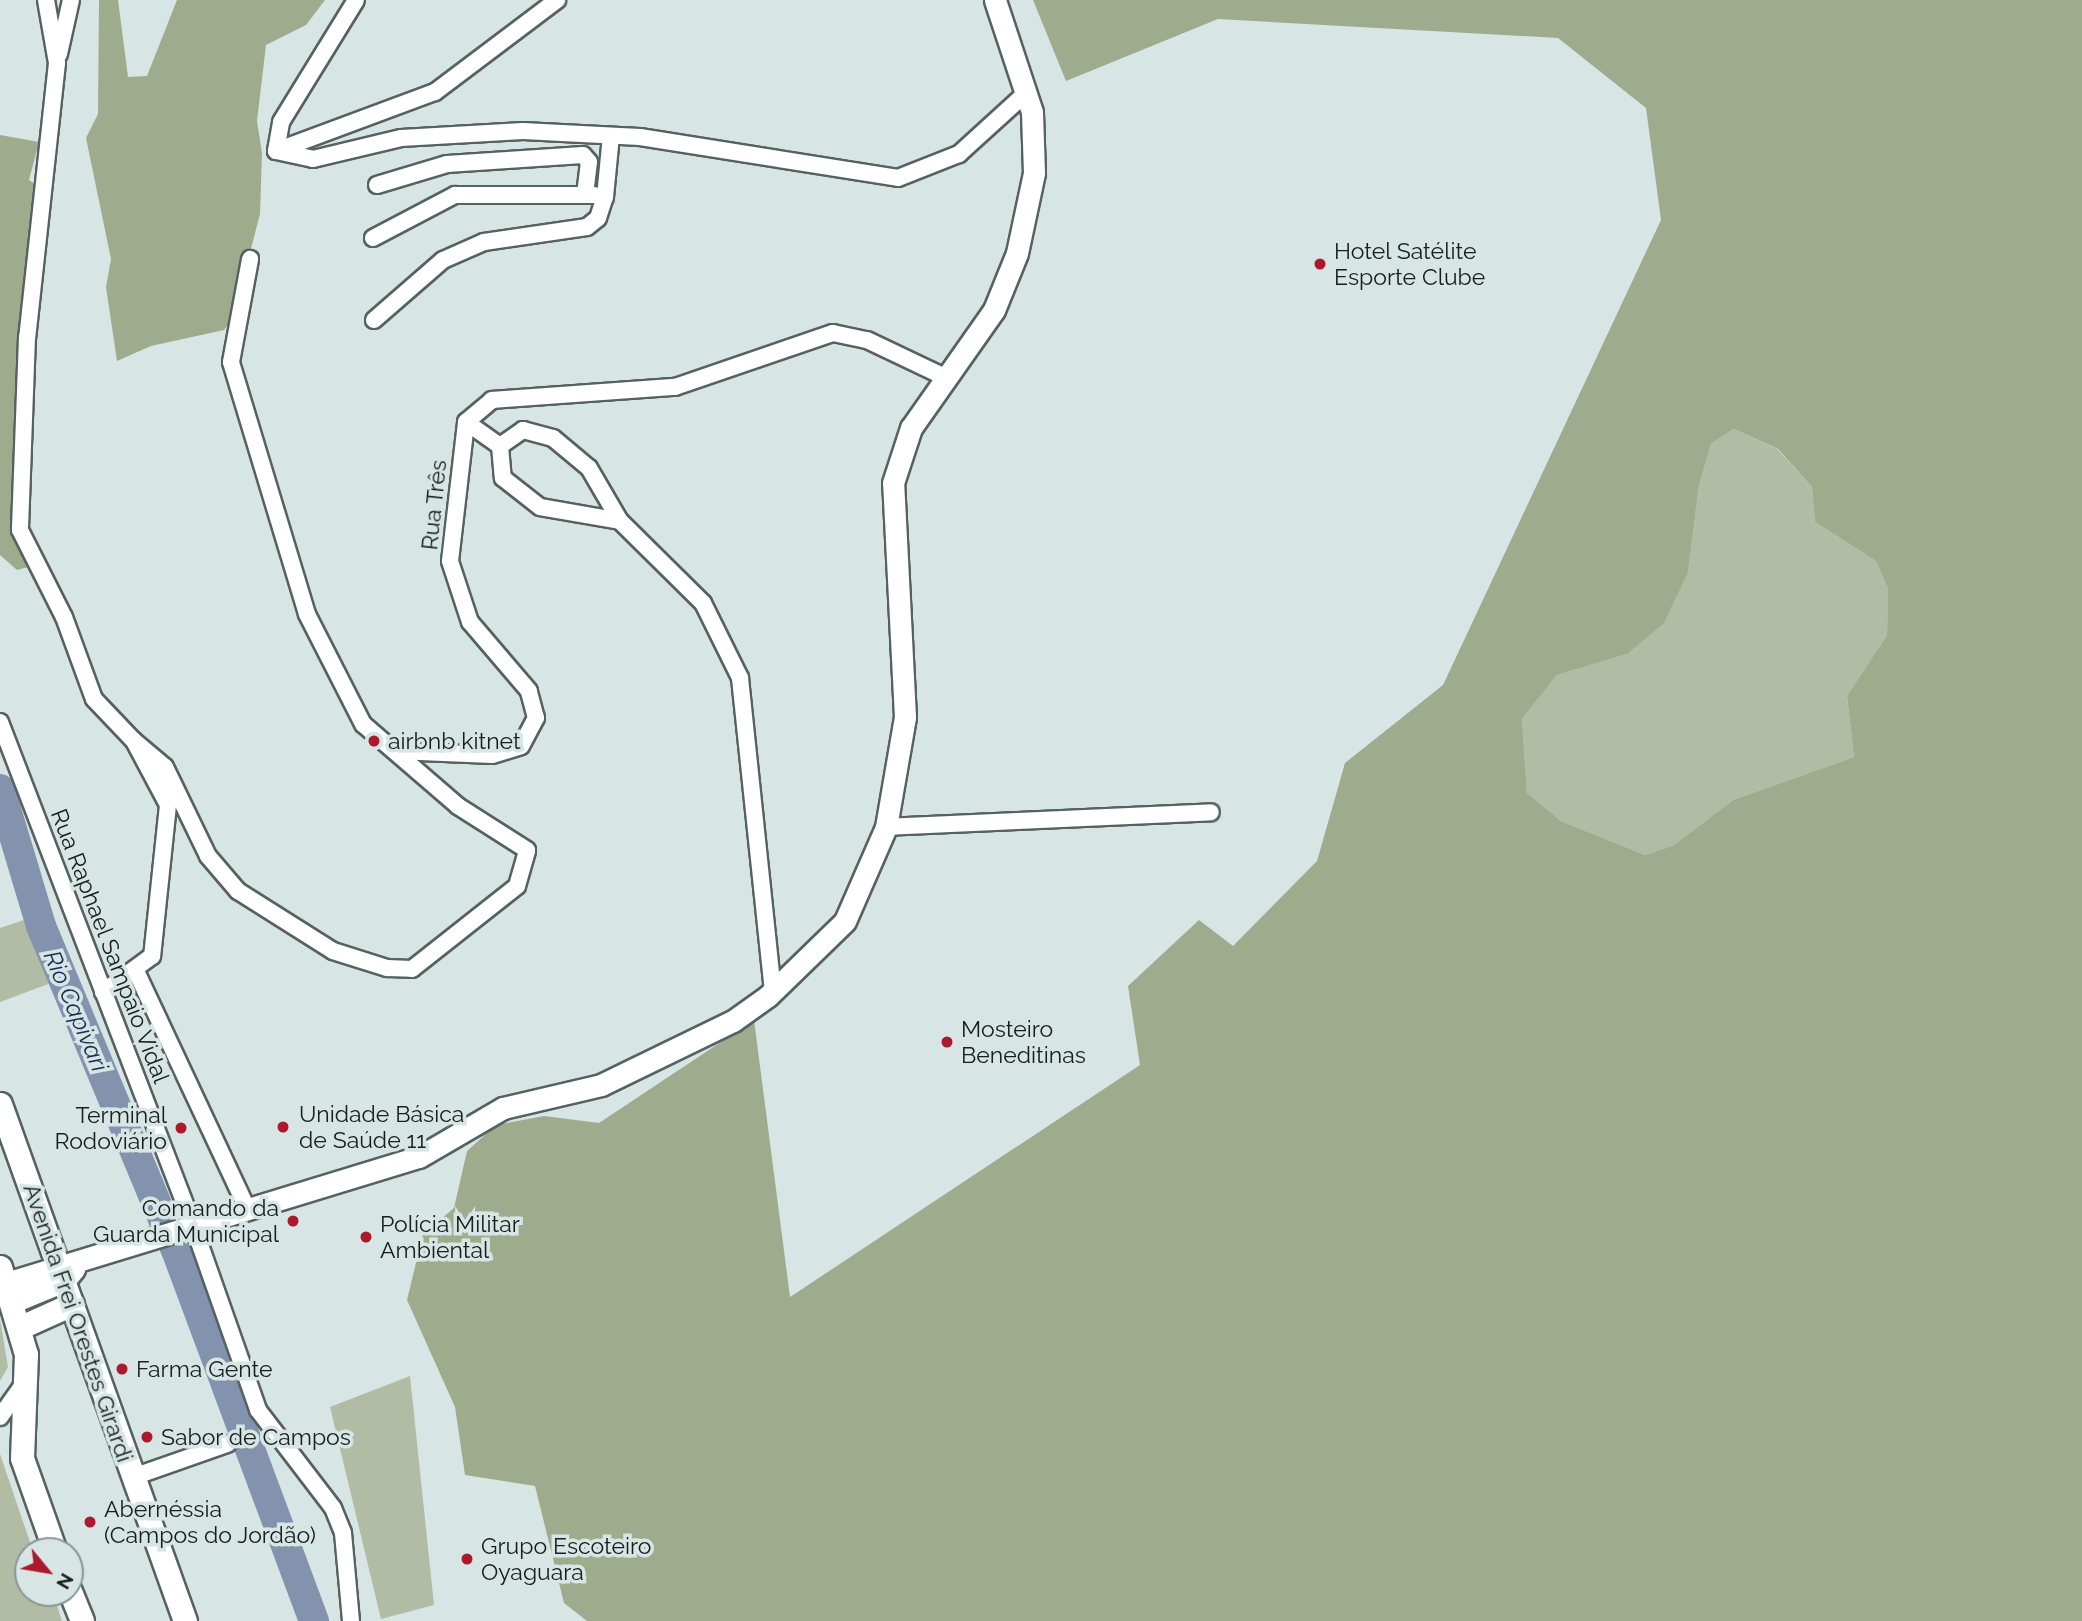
<!DOCTYPE html>
<meta charset="utf-8">
<style>
body{margin:0}
#map{position:relative;width:2082px;height:1621px;overflow:hidden;background:#d7e5e5;font-family:Raleway,sans-serif}
div>[style]{position:absolute}
.green>*{inset:0;background:#b2bba4}
.forest>*{inset:0;background:#9fab8d}
.river>*{height:30px;margin:-15px;padding:0 15px;transform-origin:15px;border-radius:15px;background:#8393ae}
.roads{filter:drop-shadow(2px 0 #556261) drop-shadow(-2px 0 #556261) drop-shadow(0 2px #556261) drop-shadow(0 -2px #556261)}
.minor>*{height:16px;margin:-8px;padding:0 8px;transform-origin:8px;border-radius:8px;background:#fff}
.tertiary>*{height:21px;margin:-10.5px;padding:0 10.5px;transform-origin:10.5px;border-radius:10.5px;background:#fff}
.secondary>*{height:23px;margin:-11.5px;padding:0 11.5px;transform-origin:11.5px;border-radius:11.5px;background:#fff}
.dots>*{width:19px;height:19px;translate:-50% -50%;box-sizing:border-box;border:4px solid #d7e5e5;border-radius:50%}
span{translate:-50% -50%;white-space:nowrap;text-align:center;line-height:1.15;-webkit-text-stroke:7px #d7e5e5;paint-order:stroke}
.poi-label{font-size:23px;color:#181d1d}
.left{translate:0 -50%;text-align:left}
.right{translate:-100% -50%;text-align:right}
.street-label{font-size:23px;color:#181d1d}
.water-label{font-size:24px;color:#192e54;font-style:italic}
.north{position:absolute;left:14px;top:1537px;width:70px;height:70px;box-sizing:border-box;background:#d7e5e5;border:2px solid #8b9595;border-radius:50%;rotate:120deg;font-size:19px;font-weight:700;line-height:28px;text-align:center;color:#181d1d}
.north::after{content:'';display:block;margin:auto;width:24px;height:32px;background:#ad192c;clip-path:polygon(50% 0,100% 100%,50% 72%,0 100%)}
</style>
<div id="map">
<div class="green">
<i style="clip-path:polygon(1734px 429px,1777px 449px,1812px 487px,1815px 522px,1876px 561px,1888px 589px,1887px 635px,1847px 696px,1854px 757px,1733px 800px,1674px 845px,1645px 855px,1561px 821px,1527px 793px,1522px 719px,1557px 675px,1627px 654px,1688px 572px,1699px 485px,1711px 442px)"></i>
<i style="clip-path:polygon(27px 919px,51px 983px,0 1002px,0 928px)"></i>
<i style="clip-path:polygon(0 1319px,8px 1367px,0 1381px)"></i>
<i style="clip-path:polygon(410px 1376px,434px 1605px,381px 1619px,330px 1407px)"></i>
<i style="clip-path:polygon(0 1454px,33px 1551px,28px 1551px,28px 1593px,53px 1593px,62px 1621px,0 1621px)"></i>
</div>
<div class="forest">
<i style="clip-path:polygon(99px 0,118px 0,128px 77px,147px 76px,177px 0,325px 0,306px 25px,266px 45px,257px 121px,262px 153px,260px 214px,233px 318px,224px 330px,151px 346px,117px 361px,106px 287px,111px 259px,86px 138px,98px 114px)"></i>
<i style="clip-path:polygon(evenodd,1033px 0,2082px 0,2082px 1621px,587px 1621px,564px 1603px,535px 1486px,465px 1475px,455px 1407px,407px 1300px,423px 1234px,454px 1208px,467px 1151px,496px 1125px,544px 1116px,599px 1123px,754px 1020px,790px 1297px,1140px 1065px,1128px 986px,1199px 920px,1233px 946px,1317px 861px,1345px 763px,1443px 685px,1661px 220px,1646px 108px,1558px 38px,1218px 19px,1066px 81px,1033px 0,1734px 429px,1778px 449px,1812px 487px,1815px 522px,1876px 561px,1888px 589px,1887px 635px,1847px 696px,1854px 757px,1733px 800px,1674px 845px,1645px 855px,1561px 821px,1527px 793px,1522px 719px,1557px 675px,1627px 654px,1664px 623px,1688px 572px,1699px 485px,1711px 443px,1734px 429px)"></i>
<i style="clip-path:polygon(0 135px,39px 142px,29px 180px,40px 188px,15px 492px,20px 549px,36px 565px,17px 570px,0 555px)"></i>
</div>
<div class="river">
<i style="left:0;top:789px;width:143px;rotate:73.3deg"></i>
<i style="left:41px;top:926px;width:351px;rotate:67.4deg"></i>
<i style="left:176px;top:1250px;width:396px;rotate:69.6deg"></i>
</div>
<div class="roads">
<div class="minor">
<i style="left:46px;top:0;width:64px;rotate:80.1deg"></i>
<i style="left:57px;top:63px;width:276px;rotate:96.2deg"></i>
<i style="left:27px;top:337px;width:193px;rotate:92.1deg"></i>
<i style="left:20px;top:530px;width:97px;rotate:63.2deg"></i>
<i style="left:64px;top:617px;width:87px;rotate:69.9deg"></i>
<i style="left:94px;top:699px;width:58px;rotate:46.4deg"></i>
<i style="left:134px;top:741px;width:72px;rotate:62deg"></i>
<i style="left:168px;top:805px;width:152px;rotate:96deg"></i>
<i style="left:152px;top:956px;width:61px;rotate:143.7deg"></i>
<i style="left:59px;top:54px;width:55px;rotate:-77.5deg"></i>
<i style="left:276px;top:151px;width:38px;rotate:12deg"></i>
<i style="left:313px;top:159px;width:90px;rotate:-13.4deg"></i>
<i style="left:401px;top:138px;width:122px;rotate:-3.3deg"></i>
<i style="left:523px;top:131px;width:117px;rotate:2.9deg"></i>
<i style="left:640px;top:137px;width:261px;rotate:9deg"></i>
<i style="left:898px;top:178px;width:66px;rotate:-21.5deg"></i>
<i style="left:959px;top:154px;width:89px;rotate:-42.3deg"></i>
<i style="left:276px;top:151px;width:170px;rotate:-20.4deg"></i>
<i style="left:435px;top:92px;width:153px;rotate:-37deg"></i>
<i style="left:276px;top:151px;width:29px;rotate:-80deg"></i>
<i style="left:281px;top:122px;width:143px;rotate:-58.4deg"></i>
<i style="left:377px;top:185px;width:73px;rotate:-16.7deg"></i>
<i style="left:447px;top:164px;width:136px;rotate:-3.8deg"></i>
<i style="left:583px;top:155px;width:9px;rotate:49deg"></i>
<i style="left:589px;top:162px;width:31px;rotate:97deg"></i>
<i style="left:373px;top:238px;width:93px;rotate:-27.7deg"></i>
<i style="left:455px;top:195px;width:139px"></i>
<i style="left:374px;top:320px;width:91px;rotate:-41deg"></i>
<i style="left:443px;top:260px;width:45px;rotate:-23.7deg"></i>
<i style="left:484px;top:242px;width:104px;rotate:-8.3deg"></i>
<i style="left:587px;top:227px;width:14px;rotate:-39deg"></i>
<i style="left:598px;top:218px;width:22px;rotate:-72deg"></i>
<i style="left:605px;top:197px;width:61px;rotate:-84.4deg"></i>
<i style="left:466px;top:422px;width:42px;rotate:35.2deg"></i>
<i style="left:500px;top:446px;width:32px;rotate:85deg"></i>
<i style="left:503px;top:478px;width:47px;rotate:38.1deg"></i>
<i style="left:540px;top:507px;width:81px;rotate:9.9deg"></i>
<i style="left:500px;top:446px;width:28px;rotate:-35deg"></i>
<i style="left:523px;top:430px;width:31px;rotate:15deg"></i>
<i style="left:553px;top:438px;width:47px;rotate:39.8deg"></i>
<i style="left:589px;top:468px;width:61px;rotate:59.7deg"></i>
<i style="left:620px;top:521px;width:117px;rotate:44.7deg"></i>
<i style="left:703px;top:603px;width:84px;rotate:63.7deg"></i>
<i style="left:740px;top:678px;width:315px;rotate:84deg"></i>
<i style="left:0;top:722px;width:539px;rotate:69.01deg"></i>
<i style="left:193px;top:1225px;width:196px;rotate:70.6deg"></i>
<i style="left:258px;top:1410px;width:123px;rotate:52.6deg"></i>
<i style="left:333px;top:1508px;width:27px;rotate:68deg"></i>
<i style="left:343px;top:1533px;width:88px;rotate:84.8deg"></i>
<i style="left:134px;top:741px;width:40px;rotate:40deg"></i>
<i style="left:165px;top:767px;width:99px;rotate:64.2deg"></i>
<i style="left:208px;top:856px;width:46px;rotate:49.4deg"></i>
<i style="left:238px;top:891px;width:112px;rotate:32.3deg"></i>
<i style="left:333px;top:951px;width:57px;rotate:17.5deg"></i>
<i style="left:387px;top:968px;width:25px;rotate:2deg"></i>
<i style="left:412px;top:969px;width:134px;rotate:-38.3deg"></i>
<i style="left:517px;top:886px;width:37px;rotate:-74deg"></i>
<i style="left:527px;top:850px;width:82px;rotate:-147.5deg"></i>
<i style="left:458px;top:806px;width:125px;rotate:-139.2deg"></i>
<i style="left:363px;top:724px;width:123px;rotate:-117deg"></i>
<i style="left:307px;top:614px;width:263px;rotate:-106.8deg"></i>
<i style="left:231px;top:362px;width:105px;rotate:-79.5deg"></i>
<i style="left:395px;top:751px;width:97px;rotate:2.4deg"></i>
<i style="left:492px;top:755px;width:30px;rotate:-17deg"></i>
<i style="left:521px;top:746px;width:32px;rotate:-62deg"></i>
<i style="left:536px;top:718px;width:28px;rotate:-105deg"></i>
<i style="left:529px;top:691px;width:91px;rotate:-130.5deg"></i>
<i style="left:470px;top:622px;width:64px;rotate:-108.2deg"></i>
<i style="left:450px;top:561px;width:140px;rotate:-83.4deg"></i>
<i style="left:466px;top:422px;width:34px;rotate:-40deg"></i>
<i style="left:492px;top:400px;width:183px;rotate:-4.1deg"></i>
<i style="left:675px;top:387px;width:167px;rotate:-18.9deg"></i>
<i style="left:833px;top:333px;width:35px;rotate:12deg"></i>
<i style="left:867px;top:340px;width:89px;rotate:25.4deg"></i>
<i style="left:886px;top:827px;width:325px;rotate:-2.6deg"></i>
<i style="left:135px;top:969px;width:264px;rotate:64.9deg"></i>
<i style="left:0;top:1417px;width:43px;rotate:-54.5deg"></i>
<i style="left:133px;top:1477px;width:100px;rotate:-19.3deg"></i>
</div>
<div class="tertiary">
<i style="left:6px;top:1283px;width:432px;rotate:-17deg"></i>
<i style="left:419px;top:1157px;width:97px;rotate:-30.3deg"></i>
<i style="left:503px;top:1108px;width:101px;rotate:-13.2deg"></i>
<i style="left:601px;top:1085px;width:147px;rotate:-25.9deg"></i>
<i style="left:733px;top:1021px;width:43px;rotate:-35.5deg"></i>
<i style="left:768px;top:996px;width:107px;rotate:-44.2deg"></i>
<i style="left:845px;top:921px;width:103px;rotate:-66.4deg"></i>
<i style="left:886px;top:827px;width:112px;rotate:-80.2deg"></i>
<i style="left:905px;top:717px;width:234px;rotate:-92.9deg"></i>
<i style="left:893px;top:483px;width:58px;rotate:-71.9deg"></i>
<i style="left:911px;top:428px;width:144px;rotate:-54.9deg"></i>
<i style="left:994px;top:310px;width:61px;rotate:-68deg"></i>
<i style="left:1017px;top:253px;width:82px;rotate:-78deg"></i>
<i style="left:1034px;top:173px;width:61px;rotate:-91.9deg"></i>
<i style="left:1032px;top:112px;width:118px;rotate:-108.3deg"></i>
<i style="left:13px;top:1302px;width:55px;rotate:-22.4deg"></i>
<i style="left:64px;top:1281px;width:16px;rotate:-50deg"></i>
</div>
<div class="secondary">
<i style="left:0;top:1104px;width:549px;rotate:70.31deg"></i>
<i style="left:0;top:1267px;width:91px;rotate:73.4deg"></i>
<i style="left:26px;top:1354px;width:104px;rotate:92.2deg"></i>
<i style="left:22px;top:1458px;width:99px;rotate:70.5deg"></i>
<i style="left:21px;top:1327px;width:56px;rotate:-24.3deg"></i>
<i style="left:70px;top:1591px;width:32px;rotate:68deg"></i>
</div>
</div>
<div class="dots">
<i style="left:1320px;top:264px;background:#ad192c"></i>
<i style="left:374px;top:741px;background:#ad192c"></i>
<i style="left:947px;top:1042px;background:#ad192c"></i>
<i style="left:283px;top:1127px;background:#ad192c"></i>
<i style="left:181px;top:1128px;background:#ad192c"></i>
<i style="left:293px;top:1221px;background:#ad192c"></i>
<i style="left:366px;top:1237px;background:#ad192c"></i>
<i style="left:122px;top:1369px;background:#ad192c"></i>
<i style="left:147px;top:1437px;background:#ad192c"></i>
<i style="left:90px;top:1522px;background:#ad192c"></i>
<i style="left:467px;top:1559px;background:#ad192c"></i>
</div>
<div class="poi-label">
<span class="left" style="left:1334px;top:264px">Hotel Satélite<br>Esporte Clube</span>
<span class="left" style="left:388px;top:741px">airbnb kitnet</span>
<span class="left" style="left:961px;top:1042px">Mosteiro<br>Beneditinas</span>
<span class="left" style="left:299px;top:1127px">Unidade Básica<br>de Saúde 11</span>
<span class="right" style="left:167px;top:1128px">Terminal<br>Rodoviário</span>
<span class="right" style="left:279px;top:1221px">Comando da<br>Guarda Municipal</span>
<span class="left" style="left:380px;top:1237px">Polícia Militar<br>Ambiental</span>
<span class="left" style="left:136px;top:1369px">Farma Gente</span>
<span class="left" style="left:161px;top:1437px">Sabor de Campos</span>
<span class="left" style="left:104px;top:1522px">Abernéssia<br>(Campos do Jordão)</span>
<span class="left" style="left:481px;top:1559px">Grupo Escoteiro<br>Oyaguara</span>
</div>
<div class="street-label">
<span style="left:434px;top:505px;rotate:-84deg">Rua Três</span>
<span style="left:110px;top:946px;rotate:69deg">Rua Raphael Sampaio Vidal</span>
<span style="left:78px;top:1323px;rotate:71deg">Avenida Frei Orestes Girardi</span>
</div>
<div class="water-label">
<span style="left:76px;top:1011px;rotate:67deg">Rio Capivari</span>
</div>
<div class="north">N</div>
</div>
